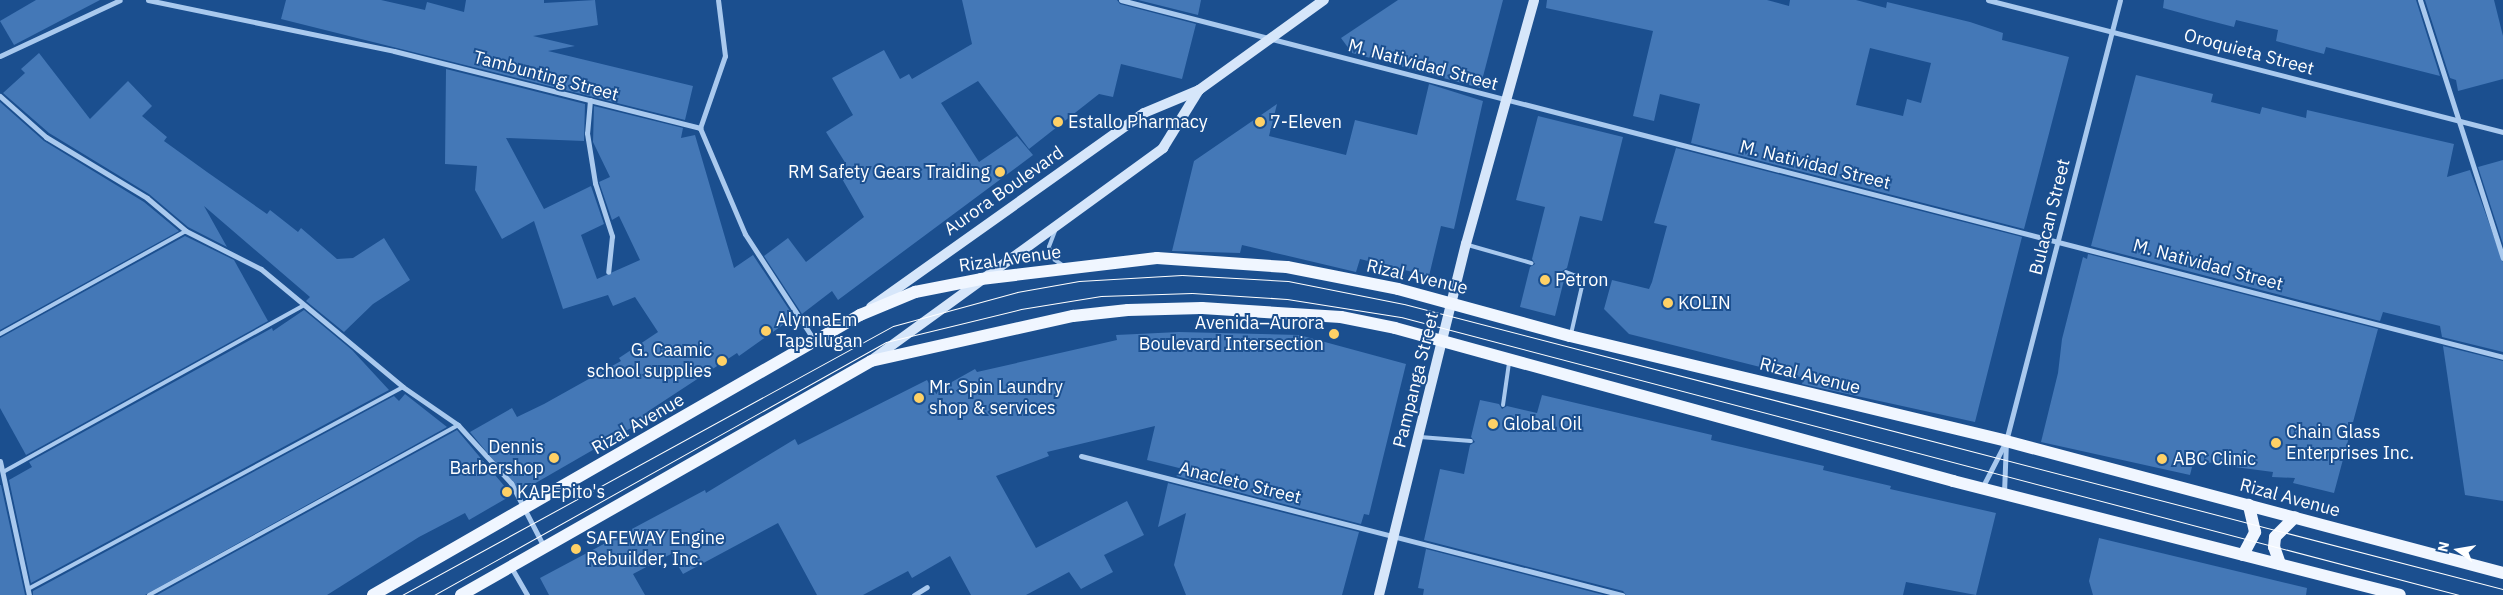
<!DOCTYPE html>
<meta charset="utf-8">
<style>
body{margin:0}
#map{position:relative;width:2503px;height:595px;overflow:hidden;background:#1b4f8f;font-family:"IBM Plex Sans",sans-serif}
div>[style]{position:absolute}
.building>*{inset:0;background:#4478b7}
.lane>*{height:4px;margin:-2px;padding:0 2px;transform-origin:2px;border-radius:2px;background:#a9c9ee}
.street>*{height:5px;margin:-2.5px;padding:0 2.5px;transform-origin:2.5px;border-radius:2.5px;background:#a9c9ee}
.secondary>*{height:10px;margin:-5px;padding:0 5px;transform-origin:5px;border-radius:5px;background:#d6e6fa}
.primary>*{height:12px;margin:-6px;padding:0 6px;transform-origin:6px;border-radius:6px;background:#f0f6ff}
.tram>*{height:1px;margin:-0.5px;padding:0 0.5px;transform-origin:0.5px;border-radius:0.5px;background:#fff}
.dots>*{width:14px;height:14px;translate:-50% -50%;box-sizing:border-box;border:2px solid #1b4f8f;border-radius:50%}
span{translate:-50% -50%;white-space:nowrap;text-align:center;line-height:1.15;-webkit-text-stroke:4px #1b4f8f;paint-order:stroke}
.street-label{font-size:18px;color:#fff}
.poi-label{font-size:18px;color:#fff}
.left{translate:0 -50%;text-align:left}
.right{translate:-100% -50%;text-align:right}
.north{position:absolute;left:2433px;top:525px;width:50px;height:50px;-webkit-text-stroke:4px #1b4f8f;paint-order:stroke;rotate:283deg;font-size:14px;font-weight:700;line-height:20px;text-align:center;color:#fff}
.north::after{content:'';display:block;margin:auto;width:18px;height:22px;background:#fff;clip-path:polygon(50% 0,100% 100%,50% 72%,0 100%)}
</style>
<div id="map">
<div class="building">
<i style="clip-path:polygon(36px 0,100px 0,14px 45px,0 21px)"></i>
<i style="clip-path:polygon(286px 0,381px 0,425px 10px,427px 2px,464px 12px,466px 0,544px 0,544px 3px,595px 0,598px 25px,533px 36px,575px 46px,548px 51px,693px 86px,685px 120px,281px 19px)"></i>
<i style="clip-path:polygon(962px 0,1117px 0,1120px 4px,1196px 24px,1182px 79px,1121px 64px,1113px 97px,1099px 94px,1029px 149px,978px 81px,941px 103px,979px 162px,1017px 136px,1033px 155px,838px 300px,832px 291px,802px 314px,764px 256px,788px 238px,806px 262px,864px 217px,837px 170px,846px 164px,826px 132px,853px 115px,832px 78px,884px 50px,900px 79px,909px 74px,912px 79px,972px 44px)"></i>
<i style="clip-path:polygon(1138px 0,1201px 0,1198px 15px)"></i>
<i style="clip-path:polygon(1398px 0,1503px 0,1480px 88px,1352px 53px,1341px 38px)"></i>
<i style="clip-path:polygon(evenodd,1547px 0,1767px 0,1789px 6px,1790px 0,1856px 0,1886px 8px,1887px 2px,1970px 22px,2003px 33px,2002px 40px,2069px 57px,2024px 229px,1691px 143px,1700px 104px,1660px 94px,1654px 121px,1633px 116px,1653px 31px,1546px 8px,1547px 0,1870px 48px,1931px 63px,1921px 103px,1907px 99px,1903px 116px,1856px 105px,1870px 48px)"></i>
<i style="clip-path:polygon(2164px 0,2416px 0,2440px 76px,2326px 47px,2324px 54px,2276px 41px,2278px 30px,2236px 20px,2234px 27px,2203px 19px,2163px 8px)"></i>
<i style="clip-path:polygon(2425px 0,2494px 0,2503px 36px,2503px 79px,2458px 91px,2456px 80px,2450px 78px)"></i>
<i style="clip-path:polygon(39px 53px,90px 119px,128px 81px,152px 106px,142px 116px,167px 137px,164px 141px,207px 172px,267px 214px,270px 210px,298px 232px,301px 228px,337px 259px,353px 258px,384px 238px,410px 280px,373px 304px,344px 332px,306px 301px,310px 297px,204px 206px,227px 247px,188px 227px,149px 194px,49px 133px,3px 93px,25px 73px,21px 69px)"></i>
<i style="clip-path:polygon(446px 69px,585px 104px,584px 141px,506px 138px,544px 209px,591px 186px,604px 224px,581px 235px,597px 279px,640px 260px,619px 216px,612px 220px,599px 182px,610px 177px,593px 142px,594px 106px,683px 128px,681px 138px,695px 135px,734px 268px,753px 255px,794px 317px,739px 356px,737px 353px,647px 412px,650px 417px,520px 492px,470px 432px,512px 408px,517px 417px,544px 404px,621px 361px,619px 358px,658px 332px,635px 297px,613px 306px,608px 295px,563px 309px,534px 221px,502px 239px,475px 190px,477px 166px,445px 164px)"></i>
<i style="clip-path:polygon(2136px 75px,2213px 94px,2211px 102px,2260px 114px,2262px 107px,2306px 118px,2307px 110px,2454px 144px,2447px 177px,2470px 170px,2503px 262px,2503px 352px,2442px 337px,2440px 326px,2383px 312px,2380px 321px,2091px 246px)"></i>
<i style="clip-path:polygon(1429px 84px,1483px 101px,1454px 229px,1441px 226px,1429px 276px,1360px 259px,1356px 272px,1242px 245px,1240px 253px,1172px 251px,1194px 161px,1277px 104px,1269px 136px,1346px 155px,1355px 120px,1417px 135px)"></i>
<i style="clip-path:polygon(0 102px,44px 141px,144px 202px,179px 231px,0 330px)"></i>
<i style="clip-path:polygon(1538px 116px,1623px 137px,1602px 221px,1580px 216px,1567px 268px,1562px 271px,1565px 276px,1555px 316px,1520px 307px,1530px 267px,1535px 264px,1532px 259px,1545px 207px,1516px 200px)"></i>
<i style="clip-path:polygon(1676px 148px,2022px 237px,1975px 422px,1802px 384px,1804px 378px,1629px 334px,1604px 309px,1612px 280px,1649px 289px,1652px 282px,1667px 226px,1654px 223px)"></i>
<i style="clip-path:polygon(2503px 160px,2503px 244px,2478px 167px)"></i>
<i style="clip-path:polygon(185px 236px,234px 260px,268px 321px,26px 455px,0 408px,0 338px)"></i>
<i style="clip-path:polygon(2088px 254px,2378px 329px,2334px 493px,2293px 483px,2295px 478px,2272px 477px,2273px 472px,2235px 467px,2235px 462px,2193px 463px,2190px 475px,2041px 442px,2058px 373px,2062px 339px,2083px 257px,2087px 259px)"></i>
<i style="clip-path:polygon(304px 310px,352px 350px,389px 390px,31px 583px,9px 480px,32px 467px,29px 462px,272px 328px,273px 331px)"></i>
<i style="clip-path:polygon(1179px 332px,1299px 335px,1406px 364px,1369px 515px,1364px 514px,1361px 524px,1176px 476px,1187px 470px,1147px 460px,1155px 426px,1047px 452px,1049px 456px,996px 476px,1036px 548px,1127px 501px,1144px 535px,1104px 555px,1113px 572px,1081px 589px,1069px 572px,1026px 595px,971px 595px,950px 556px,912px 578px,908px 571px,863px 595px,817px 595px,778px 523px,683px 574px,671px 554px,633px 574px,645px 595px,549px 595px,540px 578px,705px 490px,706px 493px,795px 439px,798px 445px,927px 380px,934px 392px,975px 369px,977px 372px,1117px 340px,1116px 335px)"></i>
<i style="clip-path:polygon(2443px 346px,2503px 361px,2503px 501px,2465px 495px)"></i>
<i style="clip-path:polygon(405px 394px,447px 427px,145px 595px,33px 595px,33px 591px,394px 396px,399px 401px)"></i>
<i style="clip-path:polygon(1542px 395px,1712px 435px,1711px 440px,1824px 466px,1823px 470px,1891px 486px,1890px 489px,1996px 513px,1976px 595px,1906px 582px,1903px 595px,1626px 595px,1623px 591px,1424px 540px,1440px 469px,1464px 474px,1470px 445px,1475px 442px,1471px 437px,1480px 400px,1499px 404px,1502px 409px,1507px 406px,1537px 413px)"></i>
<i style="clip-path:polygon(457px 430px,512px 495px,469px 520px,465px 513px,419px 537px,327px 595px,157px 595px)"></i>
<i style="clip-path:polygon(1168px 483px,1359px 532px,1342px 595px,1186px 595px,1174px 565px,1186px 513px,1158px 527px)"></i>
<i style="clip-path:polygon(0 485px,1px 485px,25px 595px,0 595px)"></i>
<i style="clip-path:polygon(2099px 538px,2307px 588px,2306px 595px,2093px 595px,2089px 581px)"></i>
<i style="clip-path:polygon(1426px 549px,1604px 595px,1423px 595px,1424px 589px,1418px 588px)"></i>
</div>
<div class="lane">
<i style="left:1055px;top:231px;width:17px;rotate:111deg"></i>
<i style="left:1049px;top:247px;width:11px;rotate:75deg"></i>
<i style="left:1052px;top:258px;width:14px;rotate:34deg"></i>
<i style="left:1468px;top:245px;width:66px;rotate:15.9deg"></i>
<i style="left:1566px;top:272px;width:11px;rotate:22deg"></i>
<i style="left:1576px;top:276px;width:12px;rotate:59deg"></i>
<i style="left:1582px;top:286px;width:49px;rotate:102.9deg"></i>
<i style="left:0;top:334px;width:213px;rotate:-29deg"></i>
<i style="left:1503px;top:405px;width:42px;rotate:-81.9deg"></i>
<i style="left:1420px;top:437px;width:51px;rotate:4.5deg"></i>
<i style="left:3px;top:472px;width:343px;rotate:-29deg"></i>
<i style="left:28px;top:589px;width:426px;rotate:-28.3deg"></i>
<i style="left:149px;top:595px;width:353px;rotate:-28.8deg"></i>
</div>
<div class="street">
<i style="left:148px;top:0;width:251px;rotate:11.7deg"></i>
<i style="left:394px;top:51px;width:316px;rotate:14.1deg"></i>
<i style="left:700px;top:128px;width:115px;rotate:67deg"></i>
<i style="left:745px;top:234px;width:126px;rotate:56.9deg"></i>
<i style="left:1121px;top:0;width:1427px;rotate:14.48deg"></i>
<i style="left:1988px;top:0;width:532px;rotate:14.38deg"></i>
<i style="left:2420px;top:0;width:271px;rotate:72.2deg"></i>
<i style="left:0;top:56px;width:132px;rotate:-25deg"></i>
<i style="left:0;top:96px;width:62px;rotate:41.7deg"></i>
<i style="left:46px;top:137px;width:118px;rotate:31.1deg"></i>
<i style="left:147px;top:198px;width:51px;rotate:40.2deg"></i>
<i style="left:186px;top:231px;width:84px;rotate:26.9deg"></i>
<i style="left:261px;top:269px;width:185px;rotate:39.7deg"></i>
<i style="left:403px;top:387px;width:67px;rotate:34.6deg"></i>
<i style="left:458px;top:425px;width:79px;rotate:47.6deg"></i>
<i style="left:511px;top:483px;width:72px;rotate:62.7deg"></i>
<i style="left:590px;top:100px;width:33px;rotate:95deg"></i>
<i style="left:587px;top:133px;width:51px;rotate:80.9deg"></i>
<i style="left:595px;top:183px;width:56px;rotate:72.2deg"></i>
<i style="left:612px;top:236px;width:36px;rotate:96deg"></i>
<i style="left:700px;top:128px;width:76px;rotate:-70.9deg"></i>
<i style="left:725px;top:56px;width:56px;rotate:-97.1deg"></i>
<i style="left:1081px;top:456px;width:559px;rotate:14.41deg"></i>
<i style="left:0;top:461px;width:137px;rotate:77.8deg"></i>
<i style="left:1982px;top:488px;width:53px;rotate:-62.9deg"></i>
<i style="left:2006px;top:441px;width:455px;rotate:-75.5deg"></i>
<i style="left:2004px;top:493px;width:51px;rotate:-87.8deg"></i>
<i style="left:511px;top:567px;width:32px;rotate:60deg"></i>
<i style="left:914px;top:595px;width:15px;rotate:-32deg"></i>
</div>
<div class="secondary">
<i style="left:871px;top:307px;width:335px;rotate:-35.4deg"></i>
<i style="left:1144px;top:113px;width:60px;rotate:-22.7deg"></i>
<i style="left:1199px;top:90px;width:154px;rotate:-35.8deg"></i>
<i style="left:873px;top:359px;width:359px;rotate:-36deg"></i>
<i style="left:1163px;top:148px;width:68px;rotate:-58.2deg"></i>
<i style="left:1379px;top:595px;width:362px;rotate:-76.1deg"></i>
<i style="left:1466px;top:244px;width:253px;rotate:-74.4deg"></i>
</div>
<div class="primary">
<i style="left:2243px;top:555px;width:26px;rotate:-62deg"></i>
<i style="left:2255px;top:532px;width:28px;rotate:-103deg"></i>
<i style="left:2280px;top:564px;width:18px;rotate:-109deg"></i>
<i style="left:2274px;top:547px;width:10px;rotate:-84deg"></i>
<i style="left:2275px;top:537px;width:28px;rotate:-45deg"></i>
<i style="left:373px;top:595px;width:562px;rotate:-29.9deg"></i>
<i style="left:860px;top:315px;width:60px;rotate:-22.7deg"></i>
<i style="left:915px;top:292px;width:67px;rotate:-11.1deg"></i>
<i style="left:981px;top:279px;width:177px;rotate:-6.8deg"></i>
<i style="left:1157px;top:258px;width:130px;rotate:4deg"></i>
<i style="left:1287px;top:267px;width:113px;rotate:11.2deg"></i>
<i style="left:1398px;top:289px;width:178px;rotate:15.3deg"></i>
<i style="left:1570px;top:336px;width:448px;rotate:13.5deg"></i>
<i style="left:2006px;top:441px;width:514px;rotate:14.87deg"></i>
<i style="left:461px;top:595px;width:472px;rotate:-29.7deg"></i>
<i style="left:871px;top:361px;width:207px;rotate:-12.6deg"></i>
<i style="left:1073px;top:316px;width:55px;rotate:-6.2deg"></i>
<i style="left:1128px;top:310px;width:74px;rotate:-1.5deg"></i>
<i style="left:1202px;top:308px;width:139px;rotate:3.7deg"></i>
<i style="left:1341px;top:317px;width:55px;rotate:11.5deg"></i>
<i style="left:1395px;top:328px;width:579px;rotate:15.33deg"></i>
<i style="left:1953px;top:481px;width:461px;rotate:14.3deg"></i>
</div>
<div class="tram">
<i style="left:402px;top:595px;width:560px;rotate:-28.72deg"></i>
<i style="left:893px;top:326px;width:129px;rotate:-15.3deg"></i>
<i style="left:1017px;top:292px;width:63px;rotate:-10.1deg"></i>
<i style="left:1079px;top:281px;width:103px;rotate:-3.3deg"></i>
<i style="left:1182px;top:275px;width:106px;rotate:3.2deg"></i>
<i style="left:1288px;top:281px;width:118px;rotate:11.2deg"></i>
<i style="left:1404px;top:304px;width:1135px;rotate:14.54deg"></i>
<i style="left:434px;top:595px;width:518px;rotate:-29.24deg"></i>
<i style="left:886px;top:342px;width:139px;rotate:-13.7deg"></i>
<i style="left:1021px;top:309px;width:81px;rotate:-9.2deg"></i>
<i style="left:1101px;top:296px;width:91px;rotate:-1.9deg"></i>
<i style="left:1192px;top:293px;width:95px;rotate:3.6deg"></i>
<i style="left:1287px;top:299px;width:115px;rotate:9deg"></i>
<i style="left:1401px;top:317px;width:1094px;rotate:14.72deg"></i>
</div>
<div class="dots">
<i style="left:1058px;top:122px;background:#ffd166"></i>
<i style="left:1260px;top:122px;background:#ffd166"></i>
<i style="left:1000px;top:172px;background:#ffd166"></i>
<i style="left:1545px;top:280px;background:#ffd166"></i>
<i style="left:1668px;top:303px;background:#ffd166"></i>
<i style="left:766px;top:331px;background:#ffd166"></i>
<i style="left:1334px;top:334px;background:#ffd166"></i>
<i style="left:722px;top:361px;background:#ffd166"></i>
<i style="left:919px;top:398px;background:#ffd166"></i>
<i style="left:1493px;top:424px;background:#ffd166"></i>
<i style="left:2276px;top:443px;background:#ffd166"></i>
<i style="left:554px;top:458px;background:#ffd166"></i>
<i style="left:2162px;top:459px;background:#ffd166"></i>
<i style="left:507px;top:492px;background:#ffd166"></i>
<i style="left:576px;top:549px;background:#ffd166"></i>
</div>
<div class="street-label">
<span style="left:2249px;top:52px;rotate:15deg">Oroquieta Street</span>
<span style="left:1423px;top:65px;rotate:15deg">M. Natividad Street</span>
<span style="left:546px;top:76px;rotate:15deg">Tambunting Street</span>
<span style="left:1815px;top:165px;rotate:14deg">M. Natividad Street</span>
<span style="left:1004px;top:191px;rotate:-35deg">Aurora Boulevard</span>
<span style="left:2050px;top:217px;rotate:-76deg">Bulacan Street</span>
<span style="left:1010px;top:259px;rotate:-8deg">Rizal Avenue</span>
<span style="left:2208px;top:265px;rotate:15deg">M. Natividad Street</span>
<span style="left:1417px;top:277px;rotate:13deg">Rizal Avenue</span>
<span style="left:1810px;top:376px;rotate:14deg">Rizal Avenue</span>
<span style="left:1416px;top:380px;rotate:-76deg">Pampanga Street</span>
<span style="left:638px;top:424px;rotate:-30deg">Rizal Avenue</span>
<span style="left:1240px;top:483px;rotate:14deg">Anacleto Street</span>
<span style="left:2290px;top:498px;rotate:15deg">Rizal Avenue</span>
</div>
<div class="poi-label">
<span class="left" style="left:1068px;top:122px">Estallo Pharmacy</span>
<span class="left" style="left:1270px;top:122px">7-Eleven</span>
<span class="right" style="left:990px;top:172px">RM Safety Gears Traiding</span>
<span class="left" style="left:1555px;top:280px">Petron</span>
<span class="left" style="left:1678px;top:303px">KOLIN</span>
<span class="left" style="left:776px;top:331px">AlynnaEm<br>Tapsilugan</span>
<span class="right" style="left:1324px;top:334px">Avenida–Aurora<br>Boulevard Intersection</span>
<span class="right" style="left:712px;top:361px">G. Caamic<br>school supplies</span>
<span class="left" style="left:929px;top:398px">Mr. Spin Laundry<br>shop &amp; services</span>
<span class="left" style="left:1503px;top:424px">Global Oil</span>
<span class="left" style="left:2286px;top:443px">Chain Glass<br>Enterprises Inc.</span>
<span class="right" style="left:544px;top:458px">Dennis<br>Barbershop</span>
<span class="left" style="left:2173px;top:459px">ABC Clinic</span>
<span class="left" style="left:517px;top:492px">KAPEpito's</span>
<span class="left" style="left:586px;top:549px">SAFEWAY Engine<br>Rebuilder, Inc.</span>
</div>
<div class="north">N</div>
</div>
